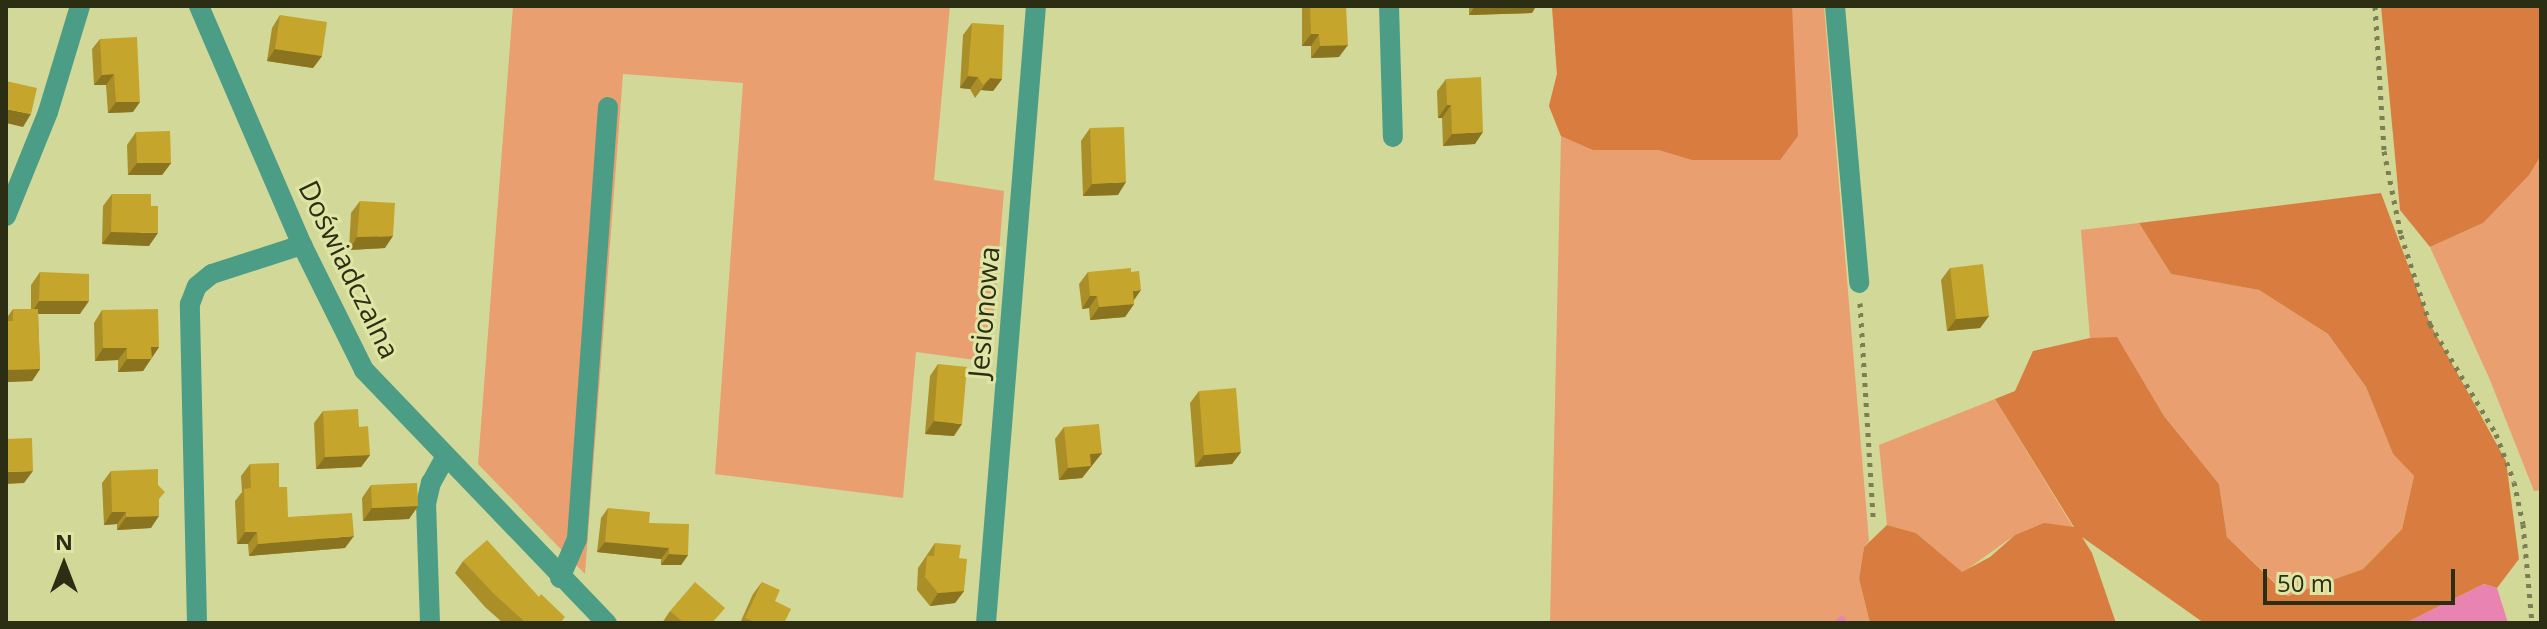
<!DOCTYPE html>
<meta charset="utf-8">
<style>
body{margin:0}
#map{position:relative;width:2547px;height:629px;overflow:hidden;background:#d2d898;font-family:"Open Sans",sans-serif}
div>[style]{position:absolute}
.green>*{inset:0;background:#e99f70}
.forest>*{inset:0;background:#d87d3f}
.water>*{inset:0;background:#e983b1}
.stream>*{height:8px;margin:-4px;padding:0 4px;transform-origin:4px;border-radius:4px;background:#e983b1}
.path>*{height:5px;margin-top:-2.5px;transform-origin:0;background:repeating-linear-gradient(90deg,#7b7f53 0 4px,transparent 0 10px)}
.minor>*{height:20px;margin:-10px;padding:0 10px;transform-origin:10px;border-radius:10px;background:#4b9d86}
.wall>*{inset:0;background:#aa8e27}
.shaded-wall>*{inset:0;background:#8b7420}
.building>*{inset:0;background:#c6a52d}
span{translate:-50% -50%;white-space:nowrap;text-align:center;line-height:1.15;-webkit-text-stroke:6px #dfe6a5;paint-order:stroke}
.street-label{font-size:28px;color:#2c2e14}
.frame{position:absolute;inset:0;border:8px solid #2c2e14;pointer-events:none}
.north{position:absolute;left:24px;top:525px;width:80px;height:80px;-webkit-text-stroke:6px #dfe6a5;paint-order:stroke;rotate:0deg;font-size:22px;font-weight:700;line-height:32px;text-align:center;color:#2c2e14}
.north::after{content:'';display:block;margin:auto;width:28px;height:36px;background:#2c2e14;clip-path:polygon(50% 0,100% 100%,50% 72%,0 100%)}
.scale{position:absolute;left:2263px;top:569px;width:192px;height:36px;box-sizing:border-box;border:4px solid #2c2e14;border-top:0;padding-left:10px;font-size:24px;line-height:28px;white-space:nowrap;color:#2c2e14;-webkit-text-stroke:6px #dfe6a5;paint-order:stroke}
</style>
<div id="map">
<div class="green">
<i style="clip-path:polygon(513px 6px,950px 6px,934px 180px,1004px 191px,990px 362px,916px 352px,903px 498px,715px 474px,743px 83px,623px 74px,585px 574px,478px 464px)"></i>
<i style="clip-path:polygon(1552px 6px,1824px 6px,1869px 541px,1864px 547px,1859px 579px,1870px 623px,1550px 623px,1561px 136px,1549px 106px,1557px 74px)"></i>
<i style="clip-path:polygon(2541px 151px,2541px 490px,2534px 491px,2490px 380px,2430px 247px,2483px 223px)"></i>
<i style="clip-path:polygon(2139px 223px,2171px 274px,2259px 290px,2328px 334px,2366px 387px,2393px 454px,2414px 476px,2402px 529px,2363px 569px,2289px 596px,2227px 537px,2219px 484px,2164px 416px,2117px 338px,2090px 338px,2081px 230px)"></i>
<i style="clip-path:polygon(1995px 399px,2073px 527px,2015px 535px,1962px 573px,1916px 533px,1887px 525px,1879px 445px)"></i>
</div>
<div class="forest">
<i style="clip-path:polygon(1552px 6px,1792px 6px,1798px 136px,1780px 160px,1692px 160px,1659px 150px,1593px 150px,1561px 136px,1549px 106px,1557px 74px)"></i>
<i style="clip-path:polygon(2381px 6px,2541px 6px,2541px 155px,2529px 175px,2483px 223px,2430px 247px,2400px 210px)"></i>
<i style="clip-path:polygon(2381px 193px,2430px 324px,2506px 461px,2519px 559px,2497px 588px,2484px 584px,2406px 623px,2204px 623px,2082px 537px,2092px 553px,2116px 623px,1870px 623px,1859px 579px,1864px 547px,1887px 525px,1916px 533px,1962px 572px,1990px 557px,2015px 535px,2044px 523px,2074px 527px,1995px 399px,2015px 391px,2033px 351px,2090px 338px,2117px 337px,2164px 416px,2219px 484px,2227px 537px,2288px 596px,2363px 569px,2402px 529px,2414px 476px,2393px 454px,2366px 387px,2328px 334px,2259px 290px,2171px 274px,2139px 223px)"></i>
</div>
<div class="water">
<i style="clip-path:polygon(2484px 584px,2497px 588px,2508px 623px,2406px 623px)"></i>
</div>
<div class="stream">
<i style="left:1839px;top:623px;width:4px;rotate:-45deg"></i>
</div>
<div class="path">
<i style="left:2375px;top:6px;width:145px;rotate:86.4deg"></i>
<i style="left:2384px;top:151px;width:86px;rotate:78.6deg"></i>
<i style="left:2401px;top:235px;width:94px;rotate:72deg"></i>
<i style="left:2430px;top:324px;width:128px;rotate:59deg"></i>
<i style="left:2496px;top:434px;width:51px;rotate:69.4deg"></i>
<i style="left:2514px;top:482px;width:43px;rotate:77.9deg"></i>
<i style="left:2523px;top:524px;width:99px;rotate:84.8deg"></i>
<i style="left:1860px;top:303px;width:215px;rotate:86.5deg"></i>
</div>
<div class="minor">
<i style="left:199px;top:6px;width:260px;rotate:66.7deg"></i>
<i style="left:302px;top:245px;width:140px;rotate:63.6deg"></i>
<i style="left:364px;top:370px;width:351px;rotate:46.2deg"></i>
<i style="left:1389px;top:6px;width:131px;rotate:88.3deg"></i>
<i style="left:1835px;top:6px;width:278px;rotate:85deg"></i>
<i style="left:6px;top:216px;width:112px;rotate:-68deg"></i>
<i style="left:48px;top:112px;width:111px;rotate:-73.2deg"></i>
<i style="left:560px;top:578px;width:43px;rotate:-66.4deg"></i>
<i style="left:577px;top:539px;width:433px;rotate:-85.9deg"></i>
<i style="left:197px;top:623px;width:319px;rotate:-91.3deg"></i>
<i style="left:190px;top:304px;width:19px;rotate:-69deg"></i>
<i style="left:197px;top:286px;width:19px;rotate:-39deg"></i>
<i style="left:212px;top:274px;width:95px;rotate:-17.9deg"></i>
<i style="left:430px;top:623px;width:119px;rotate:-91.9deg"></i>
<i style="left:426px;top:504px;width:22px;rotate:-77deg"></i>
<i style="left:431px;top:483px;width:29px;rotate:-61deg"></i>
<i style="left:986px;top:623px;width:619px;rotate:-85.37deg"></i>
</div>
<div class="wall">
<i style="clip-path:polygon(1302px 6px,1346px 6px,1339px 57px,1311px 58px,1311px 46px,1302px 46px)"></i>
<i style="clip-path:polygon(1469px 6px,1536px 6px,1532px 13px,1469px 15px)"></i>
<i style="clip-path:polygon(280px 15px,322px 56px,313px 68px,267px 61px,272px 28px)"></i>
<i style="clip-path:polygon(972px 23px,1002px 79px,993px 91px,981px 90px,975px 98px,970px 89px,960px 88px,963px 35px)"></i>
<i style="clip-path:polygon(100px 39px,133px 112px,108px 113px,106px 85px,94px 85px,92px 49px)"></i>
<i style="clip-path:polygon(1446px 79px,1475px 144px,1443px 146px,1442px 118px,1438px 118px,1437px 91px)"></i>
<i style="clip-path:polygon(1090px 128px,1118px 195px,1083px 196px,1081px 141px)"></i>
<i style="clip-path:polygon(136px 132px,171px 163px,162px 175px,128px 175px,127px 145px)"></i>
<i style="clip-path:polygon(112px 194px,149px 246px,102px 244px,103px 206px)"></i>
<i style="clip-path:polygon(360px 201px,385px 248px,349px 250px,351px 213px)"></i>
<i style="clip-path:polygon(1950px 268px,1989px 316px,1980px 328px,1947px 331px,1941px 280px)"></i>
<i style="clip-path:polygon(40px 272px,80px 314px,38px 314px,40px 369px,32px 381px,6px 382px,6px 319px,13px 309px,31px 309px,31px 285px)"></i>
<i style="clip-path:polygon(1088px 272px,1133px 301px,1134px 304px,1125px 317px,1090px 320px,1089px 308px,1082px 309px,1079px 284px)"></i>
<i style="clip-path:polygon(102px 310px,159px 347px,143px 371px,118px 372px,118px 360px,95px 361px,94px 323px)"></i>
<i style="clip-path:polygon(938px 364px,954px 436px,925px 434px,930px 376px)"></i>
<i style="clip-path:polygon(1199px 391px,1241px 452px,1232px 464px,1195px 467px,1190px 403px)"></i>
<i style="clip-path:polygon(323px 411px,359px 427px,370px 455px,361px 467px,316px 469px,314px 423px)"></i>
<i style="clip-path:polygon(1064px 427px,1102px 453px,1082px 478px,1059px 480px,1055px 439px)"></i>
<i style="clip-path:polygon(250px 464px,279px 487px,288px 517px,345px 548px,249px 556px,248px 544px,237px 544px,235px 501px,242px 492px,241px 476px)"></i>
<i style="clip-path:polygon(111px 471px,159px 501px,151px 528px,117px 530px,117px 524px,104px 525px,102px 483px)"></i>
<i style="clip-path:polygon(371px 485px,418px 506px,409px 519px,363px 521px,362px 498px)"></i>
<i style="clip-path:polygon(608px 508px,649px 523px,688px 555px,681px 565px,661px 565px,661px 559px,597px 552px,601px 518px)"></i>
<i style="clip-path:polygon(935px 543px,959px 558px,964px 591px,955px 603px,930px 606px,917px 590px,918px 568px)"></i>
<i style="clip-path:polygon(463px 561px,561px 623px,503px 623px,485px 607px,455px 573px)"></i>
<i style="clip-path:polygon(762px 582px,775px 601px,784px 623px,740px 623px,753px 594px)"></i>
<i style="clip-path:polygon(670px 611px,714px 623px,662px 623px)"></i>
</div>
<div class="shaded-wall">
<i style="clip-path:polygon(1475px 6px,1536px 6px,1532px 13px,1469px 15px)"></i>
<i style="clip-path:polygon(1311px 34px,1319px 34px,1311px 46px,1302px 46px)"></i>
<i style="clip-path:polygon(1348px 45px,1339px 57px,1311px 58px,1320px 46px)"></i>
<i style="clip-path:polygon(275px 49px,322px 56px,313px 68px,267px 61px)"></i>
<i style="clip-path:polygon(114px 74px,106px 85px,94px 85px,102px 75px)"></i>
<i style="clip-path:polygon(968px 76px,978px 77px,970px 89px,960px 88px)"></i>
<i style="clip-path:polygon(990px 78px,1002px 79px,993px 91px,981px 90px,975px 98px)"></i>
<i style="clip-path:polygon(116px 102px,140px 102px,133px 112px,108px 113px)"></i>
<i style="clip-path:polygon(1447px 105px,1451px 105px,1442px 118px,1438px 118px)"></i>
<i style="clip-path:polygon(6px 109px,31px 114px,23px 127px,6px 123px)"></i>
<i style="clip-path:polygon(1483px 132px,1475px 144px,1443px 146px,1452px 134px)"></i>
<i style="clip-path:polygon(137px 163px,171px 163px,162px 175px,128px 175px)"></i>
<i style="clip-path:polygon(1126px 182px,1118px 195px,1083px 196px,1092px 184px)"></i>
<i style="clip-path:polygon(111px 232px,158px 233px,149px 246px,102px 244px)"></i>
<i style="clip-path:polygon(393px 236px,385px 248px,349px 250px,357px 237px)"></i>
<i style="clip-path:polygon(1141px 290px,1132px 303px,1133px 291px)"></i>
<i style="clip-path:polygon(1090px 296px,1097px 296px,1089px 308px,1082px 309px)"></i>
<i style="clip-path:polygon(39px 301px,89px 301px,80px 314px,31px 314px)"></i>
<i style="clip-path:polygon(1134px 304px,1125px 317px,1090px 320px,1099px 307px)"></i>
<i style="clip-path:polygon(1989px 316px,1980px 328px,1947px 331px,1956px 319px)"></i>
<i style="clip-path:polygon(151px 347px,159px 347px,143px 371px,118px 372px,127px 359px)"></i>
<i style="clip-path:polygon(103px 348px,127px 348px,118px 360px,95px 361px)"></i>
<i style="clip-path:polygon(40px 369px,32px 381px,6px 382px,6px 370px)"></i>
<i style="clip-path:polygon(934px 421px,962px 424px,954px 436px,925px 434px)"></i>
<i style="clip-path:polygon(1241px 452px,1232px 464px,1195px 467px,1204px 455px)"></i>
<i style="clip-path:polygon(1102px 453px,1082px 478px,1059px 480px,1068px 468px,1090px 454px)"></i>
<i style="clip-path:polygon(370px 455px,361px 467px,316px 469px,325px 457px)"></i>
<i style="clip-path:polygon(33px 471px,24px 483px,6px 484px,6px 472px)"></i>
<i style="clip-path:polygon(418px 506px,409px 519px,363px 521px,372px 508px)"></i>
<i style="clip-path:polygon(112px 512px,126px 512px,117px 524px,104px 525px)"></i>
<i style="clip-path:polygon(159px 516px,151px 528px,117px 530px,126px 517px)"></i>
<i style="clip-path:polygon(245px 532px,257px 532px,248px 544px,237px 544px)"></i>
<i style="clip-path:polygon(354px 536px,345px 548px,249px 556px,258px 544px)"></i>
<i style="clip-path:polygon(605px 542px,669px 548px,661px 559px,597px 552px)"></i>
<i style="clip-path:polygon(669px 554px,688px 555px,681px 565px,661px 565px)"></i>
<i style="clip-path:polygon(964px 591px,955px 603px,930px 606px,938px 593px)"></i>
</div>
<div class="building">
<i style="clip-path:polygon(1310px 6px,1346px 6px,1348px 45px,1320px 46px,1319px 34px,1311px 34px)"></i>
<i style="clip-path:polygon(280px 15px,327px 22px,322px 56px,275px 49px)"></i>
<i style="clip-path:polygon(972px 23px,1004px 25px,1002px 79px,990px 78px,983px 85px,978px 77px,968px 76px)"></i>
<i style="clip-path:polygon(137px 37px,140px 102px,116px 102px,114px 74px,102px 75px,100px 39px)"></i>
<i style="clip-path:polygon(1481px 77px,1483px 132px,1452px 134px,1451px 105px,1447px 105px,1446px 79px)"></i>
<i style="clip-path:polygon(6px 81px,37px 88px,31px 114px,6px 109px)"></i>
<i style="clip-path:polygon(1124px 127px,1126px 182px,1092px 184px,1090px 128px)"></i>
<i style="clip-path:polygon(170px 131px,171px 163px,137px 163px,136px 132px)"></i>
<i style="clip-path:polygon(112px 194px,151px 194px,151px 206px,158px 206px,158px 233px,111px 232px)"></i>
<i style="clip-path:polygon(360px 201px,395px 203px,393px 236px,357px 237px)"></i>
<i style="clip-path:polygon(1983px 264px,1989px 316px,1956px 319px,1950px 268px)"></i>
<i style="clip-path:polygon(1131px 268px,1131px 272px,1139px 271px,1141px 290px,1133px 291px,1134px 304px,1099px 307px,1097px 296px,1090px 296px,1088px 272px)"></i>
<i style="clip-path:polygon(40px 272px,89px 274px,89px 301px,39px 301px)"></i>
<i style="clip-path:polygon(13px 309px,38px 309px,40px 369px,6px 370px,6px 321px,13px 321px)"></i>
<i style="clip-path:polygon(158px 309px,159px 347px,151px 347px,152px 359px,127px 359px,127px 348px,103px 348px,102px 310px)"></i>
<i style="clip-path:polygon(938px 364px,967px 367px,962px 424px,934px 421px)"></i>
<i style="clip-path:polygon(1236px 388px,1241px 452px,1204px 455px,1199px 391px)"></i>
<i style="clip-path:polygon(358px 409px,359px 427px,368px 426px,370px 455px,325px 457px,323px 411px)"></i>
<i style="clip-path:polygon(1099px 424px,1102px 453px,1090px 454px,1091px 466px,1068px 468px,1064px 427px)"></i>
<i style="clip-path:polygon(32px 438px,33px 471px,6px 472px,6px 439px)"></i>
<i style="clip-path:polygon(279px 463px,279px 487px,287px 487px,288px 517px,352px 513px,354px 536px,258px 544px,257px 532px,245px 532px,244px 489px,251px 488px,250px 464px)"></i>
<i style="clip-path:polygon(158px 469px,158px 485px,165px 492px,159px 499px,159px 516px,126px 517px,126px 512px,112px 512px,111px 471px)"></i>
<i style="clip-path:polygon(417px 483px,418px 506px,372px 508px,371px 485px)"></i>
<i style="clip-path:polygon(608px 508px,650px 512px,649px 523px,689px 524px,688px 555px,669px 554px,669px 548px,605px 542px)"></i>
<i style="clip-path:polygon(487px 540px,539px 597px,541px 594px,565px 617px,560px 623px,526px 623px,494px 594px,463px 561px)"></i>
<i style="clip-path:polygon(935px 543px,961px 545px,959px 558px,967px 559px,964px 591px,938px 593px,925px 577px,927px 556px,934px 556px)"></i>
<i style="clip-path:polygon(695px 582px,725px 608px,712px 623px,684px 623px,670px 611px)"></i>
<i style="clip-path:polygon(762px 582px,780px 590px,775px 601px,791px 609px,784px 623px,757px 623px,745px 618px)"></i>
</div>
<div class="street-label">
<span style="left:350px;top:269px;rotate:64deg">Doświadczalna</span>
<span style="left:983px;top:312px;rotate:-85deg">Jesionowa</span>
</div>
<div class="frame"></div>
<div class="north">N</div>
<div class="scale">50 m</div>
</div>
